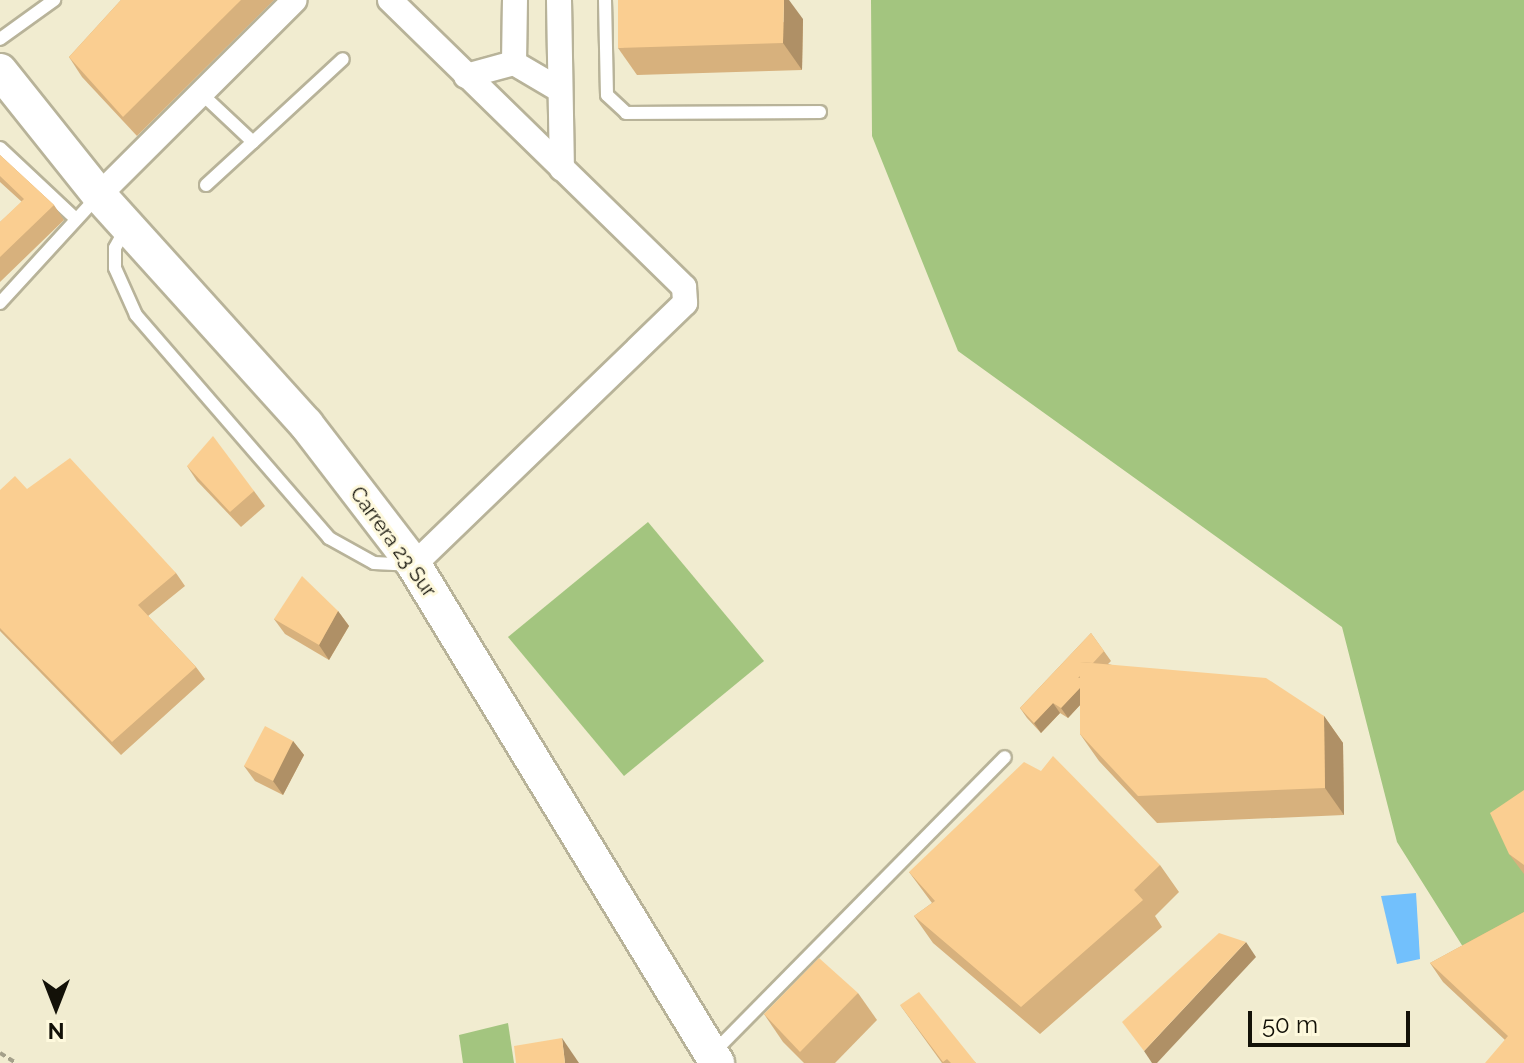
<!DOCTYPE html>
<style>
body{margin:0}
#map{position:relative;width:1524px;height:1063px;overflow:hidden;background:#f1ecd0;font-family:Raleway,sans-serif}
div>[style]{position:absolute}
.green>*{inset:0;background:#a3c57f}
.water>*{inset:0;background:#72c0fc}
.path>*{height:4px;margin-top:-2px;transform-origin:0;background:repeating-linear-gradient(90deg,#a4a08a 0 6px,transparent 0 10px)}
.roads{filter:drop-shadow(2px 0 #b8b399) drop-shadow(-2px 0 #b8b399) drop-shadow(0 2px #b8b399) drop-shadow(0 -2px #b8b399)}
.service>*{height:12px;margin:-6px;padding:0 6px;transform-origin:6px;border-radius:6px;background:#fff}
.minor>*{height:24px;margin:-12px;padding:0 12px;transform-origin:12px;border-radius:12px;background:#fff}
.secondary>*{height:34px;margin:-17px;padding:0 17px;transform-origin:17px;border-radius:17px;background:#fff}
.wall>*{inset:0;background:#d7b17d}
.shaded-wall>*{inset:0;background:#af9066}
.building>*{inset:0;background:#face91}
span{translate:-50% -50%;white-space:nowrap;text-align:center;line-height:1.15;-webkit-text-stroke:6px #fef9dd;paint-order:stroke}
.street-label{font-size:20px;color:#131108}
.north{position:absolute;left:16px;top:967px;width:80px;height:80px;-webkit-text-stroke:6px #fef9dd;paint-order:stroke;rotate:180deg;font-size:22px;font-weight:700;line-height:32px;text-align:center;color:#131108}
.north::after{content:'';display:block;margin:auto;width:28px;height:36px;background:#131108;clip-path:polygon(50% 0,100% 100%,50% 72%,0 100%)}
.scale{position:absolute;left:1248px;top:1011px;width:162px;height:36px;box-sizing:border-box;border:4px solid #131108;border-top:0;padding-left:10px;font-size:24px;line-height:28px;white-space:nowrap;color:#131108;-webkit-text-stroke:6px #fef9dd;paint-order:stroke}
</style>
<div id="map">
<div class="green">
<i style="clip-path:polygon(871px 0,1524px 0,1524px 987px,1475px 966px,1397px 842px,1342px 627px,958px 351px,872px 136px)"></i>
<i style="clip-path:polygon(648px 522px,764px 661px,624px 776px,508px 637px)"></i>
<i style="clip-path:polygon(508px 1023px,514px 1063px,463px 1063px,459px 1035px)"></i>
</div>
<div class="water">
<i style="clip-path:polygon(1416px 893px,1420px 959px,1397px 964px,1381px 896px)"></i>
</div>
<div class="path">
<i style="left:0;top:1053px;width:19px;rotate:32deg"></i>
</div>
<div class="roads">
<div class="service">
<i style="left:605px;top:0;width:95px;rotate:88.8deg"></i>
<i style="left:607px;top:95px;width:26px;rotate:43deg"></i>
<i style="left:626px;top:113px;width:194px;rotate:-0.3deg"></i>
<i style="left:0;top:39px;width:67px;rotate:-35.8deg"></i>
<i style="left:204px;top:96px;width:67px;rotate:43.2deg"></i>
<i style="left:253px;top:142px;width:122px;rotate:-42.7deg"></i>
<i style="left:0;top:148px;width:104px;rotate:43.1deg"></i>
<i style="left:206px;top:185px;width:64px;rotate:-42.5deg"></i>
<i style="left:126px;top:228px;width:23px;rotate:119deg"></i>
<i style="left:115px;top:248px;width:20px;rotate:90deg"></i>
<i style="left:115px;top:268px;width:51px;rotate:65.9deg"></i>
<i style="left:136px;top:315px;width:295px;rotate:49.1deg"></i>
<i style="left:329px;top:538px;width:51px;rotate:29.1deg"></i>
<i style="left:374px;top:563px;width:35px;rotate:3deg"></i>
<i style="left:0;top:303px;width:145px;rotate:-47.5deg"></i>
<i style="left:714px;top:1052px;width:414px;rotate:-45.4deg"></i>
</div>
<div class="minor">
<i style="left:390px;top:0;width:411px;rotate:44.3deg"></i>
<i style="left:684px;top:287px;width:16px;rotate:86deg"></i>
<i style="left:685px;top:303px;width:377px;rotate:136deg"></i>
<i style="left:559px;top:0;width:169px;rotate:89deg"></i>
<i style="left:514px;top:63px;width:63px;rotate:-89.1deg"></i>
<i style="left:466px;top:76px;width:50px;rotate:-15.2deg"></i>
<i style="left:514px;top:63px;width:53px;rotate:30.4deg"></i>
<i style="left:99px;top:195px;width:276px;rotate:-44.9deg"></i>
</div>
<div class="secondary">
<i style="left:0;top:71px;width:159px;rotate:51.4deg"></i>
<i style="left:99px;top:195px;width:309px;rotate:47.9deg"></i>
<i style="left:306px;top:424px;width:178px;rotate:52.5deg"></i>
<i style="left:414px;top:565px;width:583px;rotate:58.68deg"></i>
</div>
</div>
<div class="wall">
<i style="clip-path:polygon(121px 0,274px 0,137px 136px,82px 77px,69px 57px)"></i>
<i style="clip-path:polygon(803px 19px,802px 70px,637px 75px,618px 48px)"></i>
<i style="clip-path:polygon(0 155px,54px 205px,64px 220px,0 282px,0 222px,22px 202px,0 182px)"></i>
<i style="clip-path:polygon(187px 466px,254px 491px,265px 506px,241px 527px,197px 481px)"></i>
<i style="clip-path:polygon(27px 489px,176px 573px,185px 586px,148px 616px,196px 667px,205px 679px,121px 755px,0 631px,0 490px)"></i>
<i style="clip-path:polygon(338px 611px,349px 626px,329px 660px,285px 634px,274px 619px)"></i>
<i style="clip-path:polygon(1091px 633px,1111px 661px,1108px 664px,1324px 716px,1343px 743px,1344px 815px,1157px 823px,1099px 761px,1080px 734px,1080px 705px,1068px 718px,1060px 713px,1041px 733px,1027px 718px,1020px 708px)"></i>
<i style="clip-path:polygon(293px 741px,304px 755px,283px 795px,255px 781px,244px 766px)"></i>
<i style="clip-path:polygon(1524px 790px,1524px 874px,1509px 854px)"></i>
<i style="clip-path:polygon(1160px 865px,1179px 892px,1155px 916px,1162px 927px,1040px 1034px,933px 943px,914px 916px,932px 903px,909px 872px)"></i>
<i style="clip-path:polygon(1524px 912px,1524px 1063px,1505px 1040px,1443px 982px,1430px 963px)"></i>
<i style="clip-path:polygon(858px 993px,877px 1020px,835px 1063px,804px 1063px,783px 1042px,764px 1014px)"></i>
<i style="clip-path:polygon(900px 1005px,976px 1063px,942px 1063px)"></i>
</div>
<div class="shaded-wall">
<i style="clip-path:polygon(784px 0,789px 0,803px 19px,802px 70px,783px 43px)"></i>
<i style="clip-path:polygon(338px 611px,349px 626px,329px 660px,319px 645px)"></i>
<i style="clip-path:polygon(1088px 679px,1095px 689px,1068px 718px,1061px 708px)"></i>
<i style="clip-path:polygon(1053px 703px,1060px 713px,1041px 733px,1034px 723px)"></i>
<i style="clip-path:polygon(1324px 716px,1343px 743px,1344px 815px,1325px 788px)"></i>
<i style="clip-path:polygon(293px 741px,304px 755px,283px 795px,273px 781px)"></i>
<i style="clip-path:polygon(1246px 942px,1256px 957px,1157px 1063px,1152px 1063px,1144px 1051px)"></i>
<i style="clip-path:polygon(562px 1038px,579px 1063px,565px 1063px)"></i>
</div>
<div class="building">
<i style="clip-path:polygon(121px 0,241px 0,123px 117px,69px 57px)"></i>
<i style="clip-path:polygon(618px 0,784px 0,783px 43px,618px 48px)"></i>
<i style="clip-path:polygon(0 155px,54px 205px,0 257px,0 222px,24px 199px,0 176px)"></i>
<i style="clip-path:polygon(213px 436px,254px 491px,230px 512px,187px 466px)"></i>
<i style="clip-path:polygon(70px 458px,176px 573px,138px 605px,196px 667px,112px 742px,0 628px,0 490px,15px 476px,27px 489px)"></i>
<i style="clip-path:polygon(302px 576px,338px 611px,319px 645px,274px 619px)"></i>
<i style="clip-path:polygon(1091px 633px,1104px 651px,1093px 663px,1080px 662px,1080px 676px,1078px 678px,1080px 678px,1080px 688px,1061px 708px,1053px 703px,1034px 723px,1020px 708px)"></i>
<i style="clip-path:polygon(1080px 662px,1266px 678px,1324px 716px,1325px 788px,1138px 796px,1080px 734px)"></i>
<i style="clip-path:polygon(265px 726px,293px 741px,273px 781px,244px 766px)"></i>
<i style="clip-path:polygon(1053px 756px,1160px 865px,1134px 890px,1143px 900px,1021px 1007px,914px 916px,935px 901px,909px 872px,1024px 762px,1041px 771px)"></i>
<i style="clip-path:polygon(1524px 790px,1524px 865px,1509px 854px,1490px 813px)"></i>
<i style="clip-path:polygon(1524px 912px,1524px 1063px,1485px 1063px,1508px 1036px,1430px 963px)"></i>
<i style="clip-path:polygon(1219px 933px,1246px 942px,1144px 1051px,1122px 1022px)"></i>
<i style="clip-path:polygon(819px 958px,858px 993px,800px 1052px,764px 1014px)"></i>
<i style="clip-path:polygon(919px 992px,976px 1063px,951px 1063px,947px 1059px,943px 1062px,900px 1005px)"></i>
<i style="clip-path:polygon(562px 1038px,565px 1063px,516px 1063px,514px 1046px)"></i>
</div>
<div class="street-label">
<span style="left:393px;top:542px;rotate:54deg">Carrera 23 Sur</span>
</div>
<div class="north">N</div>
<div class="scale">50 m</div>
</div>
